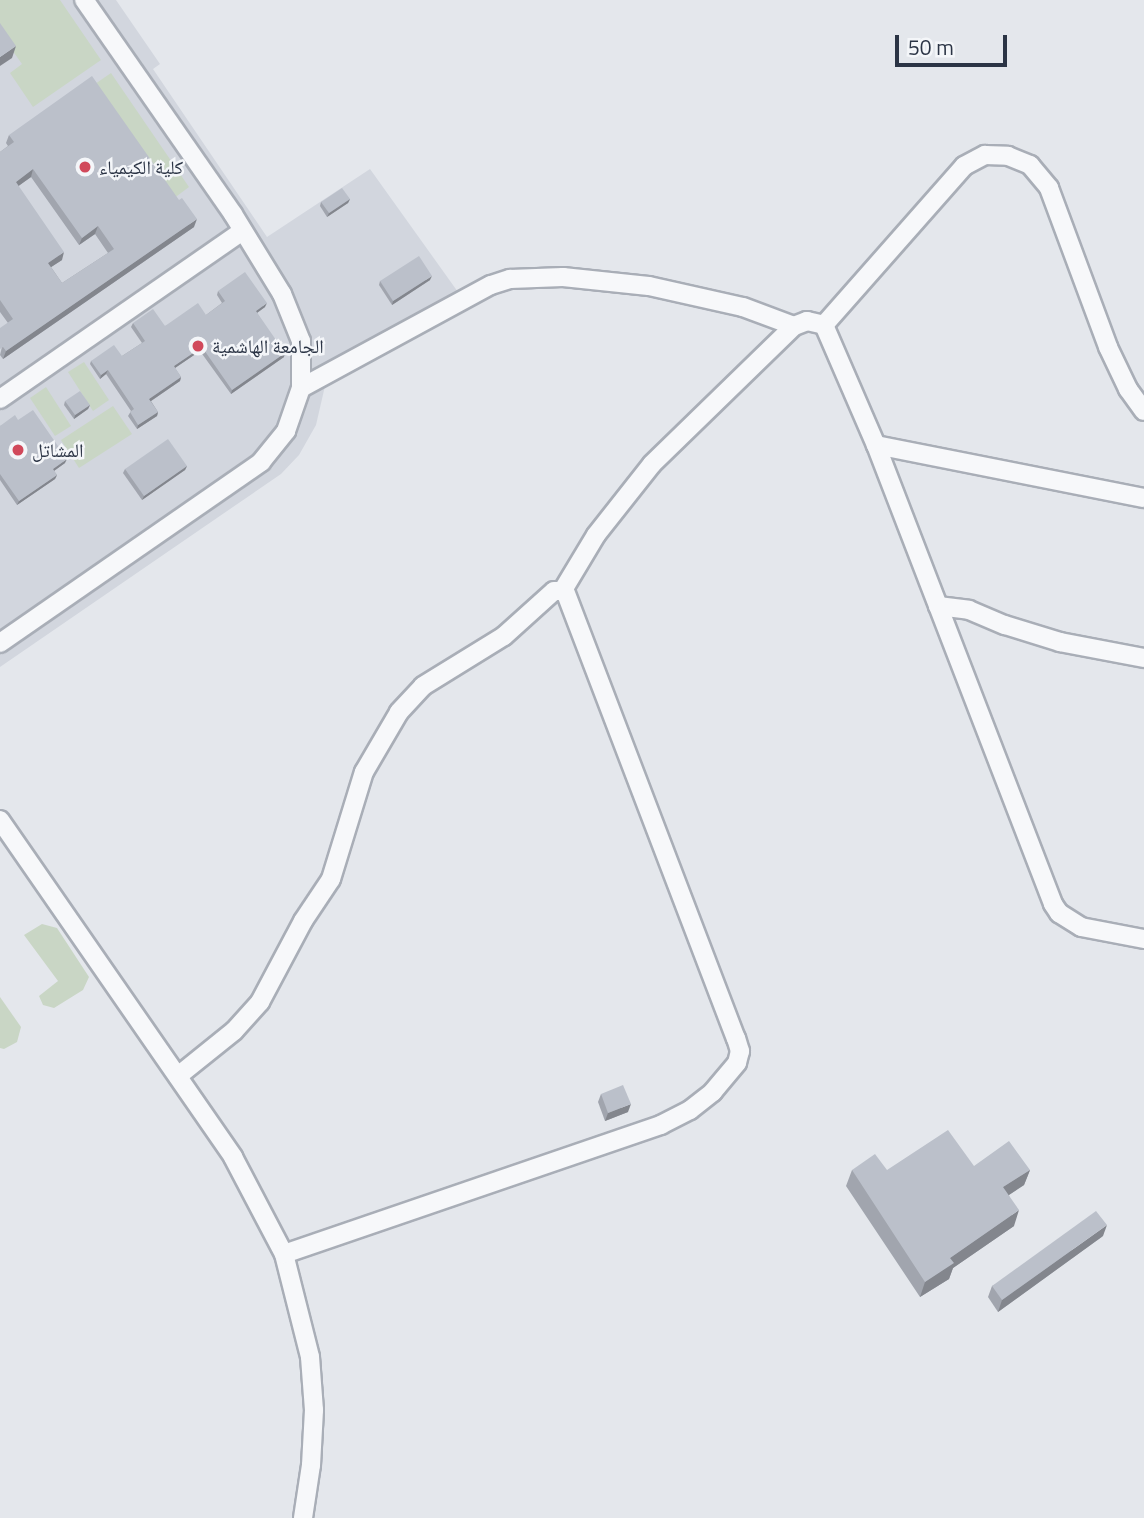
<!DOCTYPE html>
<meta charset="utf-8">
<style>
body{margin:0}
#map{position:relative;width:1144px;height:1518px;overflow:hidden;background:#e4e7ec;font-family:"Titillium Web","Noto Naskh Arabic",sans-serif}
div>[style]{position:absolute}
.built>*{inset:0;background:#d2d6de}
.green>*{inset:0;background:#c9d6c5}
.roads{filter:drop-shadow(2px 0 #a9aeb7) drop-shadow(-2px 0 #a9aeb7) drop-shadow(0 2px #a9aeb7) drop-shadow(0 -2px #a9aeb7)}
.minor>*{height:18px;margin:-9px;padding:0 9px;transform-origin:9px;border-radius:9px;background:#f7f8fa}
.wall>*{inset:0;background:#a1a5ae}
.shaded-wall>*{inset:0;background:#83868d}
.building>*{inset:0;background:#bbc0ca}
.dots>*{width:19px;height:19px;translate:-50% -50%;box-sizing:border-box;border:4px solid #f4f6f9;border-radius:50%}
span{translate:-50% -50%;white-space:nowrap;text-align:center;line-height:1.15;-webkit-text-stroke:5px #f4f6f9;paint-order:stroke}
.poi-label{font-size:19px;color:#2b3445}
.left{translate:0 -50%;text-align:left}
.scale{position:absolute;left:895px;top:35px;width:112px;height:32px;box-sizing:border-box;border:4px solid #2b3445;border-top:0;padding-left:9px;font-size:21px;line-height:24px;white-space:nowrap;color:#2b3445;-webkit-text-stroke:5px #f4f6f9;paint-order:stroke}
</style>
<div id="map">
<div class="built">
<i style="clip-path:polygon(0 0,116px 0,160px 64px,153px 69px,267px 237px,370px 169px,468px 306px,325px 386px,316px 425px,299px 455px,281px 474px,0 667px)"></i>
</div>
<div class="green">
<i style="clip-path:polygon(0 0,60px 0,101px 60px,33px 107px,10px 73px,22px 64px,0 33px)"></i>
<i style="clip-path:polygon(111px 73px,189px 187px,173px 199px,95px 84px)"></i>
<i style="clip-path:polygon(84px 362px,109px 400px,93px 411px,68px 372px)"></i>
<i style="clip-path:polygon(46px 387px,71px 426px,55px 436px,30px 398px)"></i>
<i style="clip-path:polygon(113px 406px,132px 434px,79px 468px,61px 440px)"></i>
<i style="clip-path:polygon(42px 924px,57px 928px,89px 977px,83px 990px,54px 1008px,43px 1005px,39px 996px,58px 981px,24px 935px)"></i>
<i style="clip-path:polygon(0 997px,21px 1027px,17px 1042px,4px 1049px,0 1048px)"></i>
</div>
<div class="roads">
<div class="minor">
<i style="left:824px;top:325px;width:212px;rotate:-48.6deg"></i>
<i style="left:964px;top:166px;width:24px;rotate:-28deg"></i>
<i style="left:985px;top:155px;width:23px;rotate:2deg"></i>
<i style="left:1008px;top:156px;width:24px;rotate:22deg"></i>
<i style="left:1030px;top:165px;width:30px;rotate:50deg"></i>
<i style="left:1049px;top:188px;width:170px;rotate:69.6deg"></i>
<i style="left:1108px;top:347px;width:47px;rotate:64.5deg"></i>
<i style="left:1128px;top:389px;width:27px;rotate:54deg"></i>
<i style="left:301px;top:388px;width:216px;rotate:-28.5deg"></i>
<i style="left:491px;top:285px;width:20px;rotate:-18deg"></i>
<i style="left:510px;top:279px;width:53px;rotate:-2.2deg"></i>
<i style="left:563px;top:277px;width:86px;rotate:6deg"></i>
<i style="left:649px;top:286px;width:96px;rotate:12.6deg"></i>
<i style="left:743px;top:307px;width:54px;rotate:20.4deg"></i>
<i style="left:0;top:399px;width:295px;rotate:-34.7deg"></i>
<i style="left:876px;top:445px;width:273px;rotate:11.2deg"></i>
<i style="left:563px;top:590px;width:64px;rotate:-59deg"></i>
<i style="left:596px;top:535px;width:90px;rotate:-51.7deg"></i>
<i style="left:652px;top:464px;width:198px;rotate:-44.2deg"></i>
<i style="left:794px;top:326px;width:14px;rotate:-21deg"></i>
<i style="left:807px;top:321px;width:17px;rotate:13deg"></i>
<i style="left:824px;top:325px;width:131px;rotate:66.6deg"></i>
<i style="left:876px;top:445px;width:492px;rotate:68.9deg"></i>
<i style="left:1053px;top:904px;width:11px;rotate:56deg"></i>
<i style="left:1059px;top:913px;width:26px;rotate:32deg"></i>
<i style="left:1081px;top:927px;width:64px;rotate:10.8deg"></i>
<i style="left:938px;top:606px;width:31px;rotate:7deg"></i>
<i style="left:969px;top:610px;width:39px;rotate:23deg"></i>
<i style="left:1005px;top:625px;width:58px;rotate:17.2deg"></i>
<i style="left:1060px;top:642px;width:86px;rotate:10.8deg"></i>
<i style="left:0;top:643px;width:318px;rotate:-34.7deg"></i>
<i style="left:261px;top:462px;width:40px;rotate:-51deg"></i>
<i style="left:286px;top:431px;width:46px;rotate:-70.8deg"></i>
<i style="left:301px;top:388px;width:47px;rotate:-90deg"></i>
<i style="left:301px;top:341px;width:51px;rotate:-112deg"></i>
<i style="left:282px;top:294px;width:94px;rotate:-121.5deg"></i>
<i style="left:233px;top:214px;width:261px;rotate:-124.8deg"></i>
<i style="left:0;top:820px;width:410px;rotate:55.3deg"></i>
<i style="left:233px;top:1157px;width:110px;rotate:62.3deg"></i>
<i style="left:284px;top:1254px;width:106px;rotate:75.8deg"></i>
<i style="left:310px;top:1357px;width:53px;rotate:85.7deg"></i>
<i style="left:314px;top:1410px;width:55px;rotate:93.1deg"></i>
<i style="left:311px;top:1465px;width:54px;rotate:98.6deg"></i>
<i style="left:178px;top:1076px;width:72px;rotate:-38.8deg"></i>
<i style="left:234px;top:1031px;width:39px;rotate:-48deg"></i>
<i style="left:260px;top:1002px;width:92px;rotate:-62deg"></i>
<i style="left:303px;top:921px;width:50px;rotate:-56.3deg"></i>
<i style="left:331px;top:879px;width:112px;rotate:-72.9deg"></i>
<i style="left:364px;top:772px;width:69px;rotate:-59.7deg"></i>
<i style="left:399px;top:712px;width:35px;rotate:-47deg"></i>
<i style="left:423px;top:686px;width:95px;rotate:-31.7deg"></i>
<i style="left:504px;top:636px;width:67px;rotate:-42deg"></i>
<i style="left:554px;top:591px;width:11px"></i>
<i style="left:565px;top:591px;width:479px;rotate:69.1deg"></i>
<i style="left:736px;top:1038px;width:14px;rotate:73deg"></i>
<i style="left:740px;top:1051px;width:12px;rotate:104deg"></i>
<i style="left:737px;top:1063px;width:38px;rotate:130deg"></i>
<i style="left:713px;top:1092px;width:29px;rotate:142deg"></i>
<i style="left:690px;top:1110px;width:33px;rotate:153deg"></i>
<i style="left:661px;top:1125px;width:398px;rotate:161.1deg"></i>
</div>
</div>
<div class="wall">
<i style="clip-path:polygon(evenodd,9px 135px,194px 227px,3px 359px,0 355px,8px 323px,0 312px,0 152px,8px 146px,6px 143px,9px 135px,31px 177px,79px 245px,95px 234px,108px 253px,62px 283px,51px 267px,62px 260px,18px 186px,31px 177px)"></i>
<i style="clip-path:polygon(350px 199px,348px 203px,327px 217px,320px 206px,321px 202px)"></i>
<i style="clip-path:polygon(430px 280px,392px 305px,379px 285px,380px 281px)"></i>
<i style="clip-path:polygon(218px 291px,265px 307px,257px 313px,284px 357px,231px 394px,200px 351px,175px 368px,181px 377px,180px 381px,151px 401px,158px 412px,157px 416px,137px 429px,128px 416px,131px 411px,106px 374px,100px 379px,90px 364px,91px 361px,122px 356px,142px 343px,131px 327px,133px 323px,165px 326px,206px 315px,222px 303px,217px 295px)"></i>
<i style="clip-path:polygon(65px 401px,90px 405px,88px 409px,74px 419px,64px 405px)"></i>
<i style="clip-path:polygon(18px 420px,65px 463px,54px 471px,57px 475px,55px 479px,17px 505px,0 480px,0 426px)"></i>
<i style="clip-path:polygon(187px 466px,185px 470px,142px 500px,123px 473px,125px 469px)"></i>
<i style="clip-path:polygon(601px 1094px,628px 1112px,605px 1121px,598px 1102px)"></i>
<i style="clip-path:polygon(852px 1170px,1030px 1170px,1024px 1185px,1009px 1195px,1014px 1226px,953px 1268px,949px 1279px,920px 1297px,846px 1186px)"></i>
<i style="clip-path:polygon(1103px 1236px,998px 1312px,988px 1297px,992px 1286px)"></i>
</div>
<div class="shaded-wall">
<i style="clip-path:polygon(16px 46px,12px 58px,0 66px,0 57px)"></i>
<i style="clip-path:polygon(33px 169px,31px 177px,13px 190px,16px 182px)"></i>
<i style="clip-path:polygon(350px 199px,348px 203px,327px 217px,329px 213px)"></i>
<i style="clip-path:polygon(197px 219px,194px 227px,3px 359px,6px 351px)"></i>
<i style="clip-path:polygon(98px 226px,95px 234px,79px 245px,82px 238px)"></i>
<i style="clip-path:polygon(64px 252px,62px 260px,45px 271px,48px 263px)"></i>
<i style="clip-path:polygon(432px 276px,430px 280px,392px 305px,393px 301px)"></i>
<i style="clip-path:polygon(267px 303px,265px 307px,254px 315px,256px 311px)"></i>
<i style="clip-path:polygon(202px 347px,200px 351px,172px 370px,174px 366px)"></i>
<i style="clip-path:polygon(285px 353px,284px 357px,231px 394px,232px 390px)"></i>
<i style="clip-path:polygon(108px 370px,106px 374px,100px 379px,101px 375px)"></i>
<i style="clip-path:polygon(181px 377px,180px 381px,148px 403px,149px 399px)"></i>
<i style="clip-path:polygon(90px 405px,88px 409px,74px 419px,75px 415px)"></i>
<i style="clip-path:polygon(158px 412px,157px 416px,137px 429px,138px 425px)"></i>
<i style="clip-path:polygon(67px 459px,65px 463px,51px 473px,53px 469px)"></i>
<i style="clip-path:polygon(187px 466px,185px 470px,142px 500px,144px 496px)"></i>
<i style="clip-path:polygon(57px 475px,55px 479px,17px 505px,19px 501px)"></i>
<i style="clip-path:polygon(631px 1104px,628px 1112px,605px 1121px,608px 1113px)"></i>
<i style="clip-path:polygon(1030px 1170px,1024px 1185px,998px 1202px,1003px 1187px)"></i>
<i style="clip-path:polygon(1019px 1210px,1014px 1226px,953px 1268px,949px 1279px,920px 1297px,925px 1282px,950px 1258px)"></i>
<i style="clip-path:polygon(1107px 1225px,1103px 1236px,998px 1312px,1002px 1300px)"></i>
</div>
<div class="building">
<i style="clip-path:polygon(0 23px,16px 46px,0 57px)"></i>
<i style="clip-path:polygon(evenodd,92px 76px,179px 200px,182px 198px,197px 219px,6px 351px,3px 347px,0 349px,0 328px,13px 319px,0 300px,0 152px,14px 142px,9px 135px,92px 76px,33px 169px,82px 238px,98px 226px,114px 249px,62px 283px,48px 263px,64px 252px,16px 182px,33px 169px)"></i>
<i style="clip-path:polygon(342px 188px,350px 199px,329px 213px,321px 202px)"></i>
<i style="clip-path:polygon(419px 256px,432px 276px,393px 301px,380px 281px)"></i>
<i style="clip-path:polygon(245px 272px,267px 303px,256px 311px,285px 353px,232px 390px,202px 347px,174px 366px,181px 377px,149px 399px,158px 412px,138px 425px,130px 412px,134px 409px,108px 370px,101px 375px,91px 361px,114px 345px,122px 356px,145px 341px,133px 323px,153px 309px,165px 326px,198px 303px,206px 315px,225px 301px,218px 291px)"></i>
<i style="clip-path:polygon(80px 391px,90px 405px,75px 415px,65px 401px)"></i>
<i style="clip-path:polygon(33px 410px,67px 459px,53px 469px,57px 475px,19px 501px,0 474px,0 426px,15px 415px,18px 420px)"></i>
<i style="clip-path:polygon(168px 439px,187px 466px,144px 496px,125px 469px)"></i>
<i style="clip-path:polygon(623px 1085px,631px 1104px,608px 1113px,601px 1094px)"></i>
<i style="clip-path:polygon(948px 1130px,974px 1166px,1009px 1141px,1030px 1170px,1003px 1187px,1019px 1210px,950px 1258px,954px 1263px,925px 1282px,852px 1170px,875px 1154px,887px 1170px)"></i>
<i style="clip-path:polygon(1096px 1211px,1107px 1225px,1002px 1300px,992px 1286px)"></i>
</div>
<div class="dots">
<i style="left:85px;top:167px;background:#d1495b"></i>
<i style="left:198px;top:346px;background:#d1495b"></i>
<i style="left:18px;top:450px;background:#d1495b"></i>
</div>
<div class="poi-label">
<span class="left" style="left:99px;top:167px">كلية الكيمياء</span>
<span class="left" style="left:212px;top:346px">الجامعة الهاشمية</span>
<span class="left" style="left:32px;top:450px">المشاتل</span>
</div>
<div class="scale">50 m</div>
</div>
